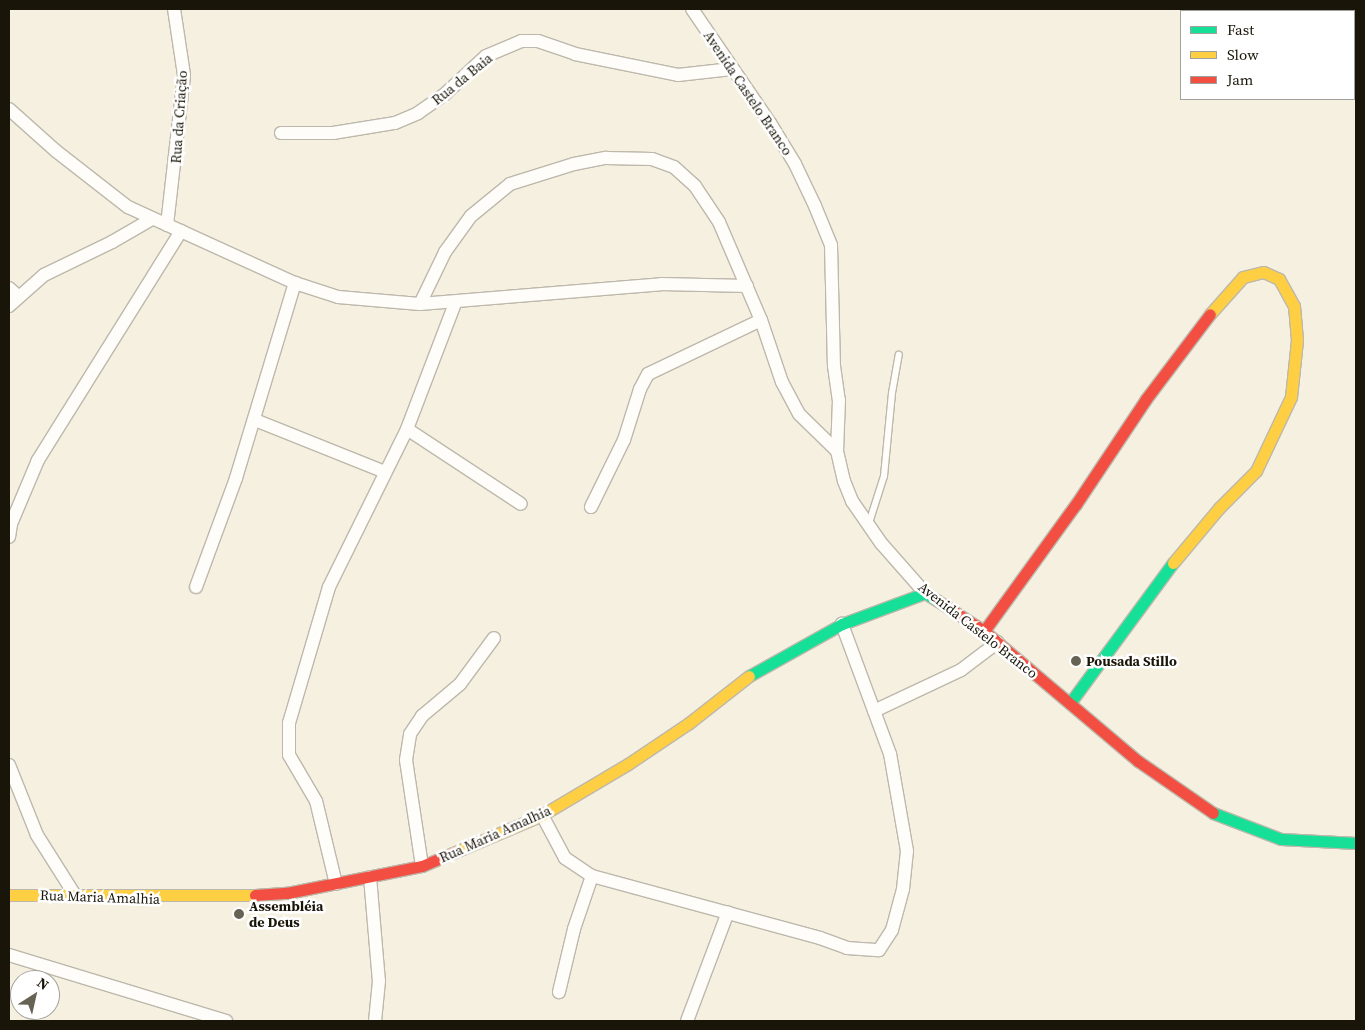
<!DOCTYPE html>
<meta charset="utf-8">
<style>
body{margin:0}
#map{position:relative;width:1365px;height:1030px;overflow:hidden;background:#f5f0e0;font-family:"Source Serif 4",serif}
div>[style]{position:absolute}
.roads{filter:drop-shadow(1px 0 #bdb8ab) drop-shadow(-1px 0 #bdb8ab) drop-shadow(0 1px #bdb8ab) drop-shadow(0 -1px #bdb8ab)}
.lane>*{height:6px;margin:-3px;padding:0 3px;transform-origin:3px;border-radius:3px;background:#fefdfa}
.street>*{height:12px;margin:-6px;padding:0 6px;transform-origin:6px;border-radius:6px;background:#fefdfa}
.fast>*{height:11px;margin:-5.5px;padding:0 5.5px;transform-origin:5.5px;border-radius:5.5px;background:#16e098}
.slow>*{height:11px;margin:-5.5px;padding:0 5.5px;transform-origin:5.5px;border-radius:5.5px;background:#ffcf43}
.jam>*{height:11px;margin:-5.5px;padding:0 5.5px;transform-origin:5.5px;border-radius:5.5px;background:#f24e42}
.dots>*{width:14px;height:14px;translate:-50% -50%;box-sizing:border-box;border:2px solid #fff;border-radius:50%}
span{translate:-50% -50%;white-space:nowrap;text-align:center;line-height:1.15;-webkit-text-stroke:5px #fff;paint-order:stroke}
.street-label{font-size:14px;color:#191508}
.poi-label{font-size:14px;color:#191508;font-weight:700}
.left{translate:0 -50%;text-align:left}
.frame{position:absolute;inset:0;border:10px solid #191508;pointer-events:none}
.legend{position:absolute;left:1180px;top:10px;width:175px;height:90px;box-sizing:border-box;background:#fff;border:1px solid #a3a19c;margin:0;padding:6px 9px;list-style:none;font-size:15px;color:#191508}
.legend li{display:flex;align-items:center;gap:10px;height:25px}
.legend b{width:25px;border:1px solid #a3a19c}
.north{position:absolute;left:10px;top:970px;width:50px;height:50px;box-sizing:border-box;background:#fff;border:1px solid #a3a19c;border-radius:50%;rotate:35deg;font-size:14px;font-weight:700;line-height:20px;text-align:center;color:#191508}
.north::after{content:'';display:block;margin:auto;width:18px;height:22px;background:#666254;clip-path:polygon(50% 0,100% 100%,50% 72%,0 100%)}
</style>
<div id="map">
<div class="roads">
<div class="lane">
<i style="left:869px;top:523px;width:49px;rotate:-72.3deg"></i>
<i style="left:884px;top:476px;width:83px;rotate:-84.5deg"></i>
<i style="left:892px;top:393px;width:39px;rotate:-80deg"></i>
</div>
<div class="street">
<i style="left:692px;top:9px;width:138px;rotate:55.6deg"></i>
<i style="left:770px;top:123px;width:48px;rotate:58.6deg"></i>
<i style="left:795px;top:164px;width:47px;rotate:64.5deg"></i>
<i style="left:815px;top:206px;width:42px;rotate:67.7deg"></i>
<i style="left:831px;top:245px;width:121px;rotate:88.6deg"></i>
<i style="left:834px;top:366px;width:34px;rotate:82deg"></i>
<i style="left:839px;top:400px;width:51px;rotate:92.2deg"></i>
<i style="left:837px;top:451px;width:31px;rotate:77deg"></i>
<i style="left:844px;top:481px;width:22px;rotate:68deg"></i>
<i style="left:852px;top:501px;width:51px;rotate:55.4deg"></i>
<i style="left:881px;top:543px;width:67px;rotate:48.7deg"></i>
<i style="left:9px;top:109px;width:63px;rotate:41.8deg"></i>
<i style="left:56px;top:151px;width:91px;rotate:37.9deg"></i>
<i style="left:128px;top:207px;width:183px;rotate:24.5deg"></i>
<i style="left:295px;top:283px;width:45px;rotate:18deg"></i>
<i style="left:338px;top:297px;width:82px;rotate:4.9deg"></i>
<i style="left:420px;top:304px;width:242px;rotate:-4.7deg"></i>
<i style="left:661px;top:284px;width:86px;rotate:1.3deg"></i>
<i style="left:281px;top:133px;width:52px"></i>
<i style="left:333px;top:133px;width:63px;rotate:-9.2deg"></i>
<i style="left:395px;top:123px;width:25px;rotate:-23deg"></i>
<i style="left:418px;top:113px;width:32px;rotate:-35deg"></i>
<i style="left:444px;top:95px;width:57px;rotate:-42.9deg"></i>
<i style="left:486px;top:56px;width:38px;rotate:-23deg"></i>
<i style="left:521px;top:41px;width:17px"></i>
<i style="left:538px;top:41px;width:39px;rotate:19deg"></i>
<i style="left:575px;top:54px;width:105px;rotate:11.5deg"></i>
<i style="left:678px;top:75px;width:54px;rotate:-6.3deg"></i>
<i style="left:167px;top:225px;width:151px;rotate:-83.5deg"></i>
<i style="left:184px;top:75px;width:67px;rotate:-98.6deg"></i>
<i style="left:9px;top:288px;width:13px;rotate:42deg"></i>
<i style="left:420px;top:304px;width:58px;rotate:-64.3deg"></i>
<i style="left:445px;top:252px;width:44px;rotate:-54.2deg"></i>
<i style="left:471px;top:216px;width:50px;rotate:-39.4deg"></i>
<i style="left:510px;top:184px;width:67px;rotate:-17.4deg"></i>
<i style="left:574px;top:164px;width:33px;rotate:-11deg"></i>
<i style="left:606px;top:158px;width:46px;rotate:1.2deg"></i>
<i style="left:652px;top:159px;width:23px;rotate:20deg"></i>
<i style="left:674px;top:167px;width:28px;rotate:42deg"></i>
<i style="left:695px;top:186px;width:43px;rotate:56.3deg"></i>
<i style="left:719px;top:222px;width:107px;rotate:66.8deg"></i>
<i style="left:761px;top:320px;width:65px;rotate:71.3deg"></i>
<i style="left:782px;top:382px;width:36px;rotate:62deg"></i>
<i style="left:799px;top:414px;width:53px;rotate:44.2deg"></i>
<i style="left:9px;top:306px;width:47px;rotate:-41.5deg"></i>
<i style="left:44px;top:275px;width:76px;rotate:-25.9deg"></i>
<i style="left:112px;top:242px;width:46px;rotate:-29.9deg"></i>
<i style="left:255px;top:420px;width:140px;rotate:21.8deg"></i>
<i style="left:407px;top:429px;width:136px;rotate:33.3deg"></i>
<i style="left:591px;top:507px;width:75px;rotate:-63.8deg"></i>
<i style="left:624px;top:440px;width:53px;rotate:-72.6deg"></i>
<i style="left:640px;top:389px;width:17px;rotate:-62deg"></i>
<i style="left:648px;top:374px;width:125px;rotate:-25.5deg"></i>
<i style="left:9px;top:537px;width:13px;rotate:-81deg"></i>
<i style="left:11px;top:524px;width:69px;rotate:-67.1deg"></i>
<i style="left:38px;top:460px;width:270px;rotate:-58deg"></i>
<i style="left:196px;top:587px;width:116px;rotate:-69.8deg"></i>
<i style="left:236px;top:478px;width:204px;rotate:-73.2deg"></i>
<i style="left:874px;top:711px;width:96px;rotate:-25.2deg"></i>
<i style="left:961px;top:670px;width:46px;rotate:-37.1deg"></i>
<i style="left:9px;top:765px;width:75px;rotate:68.2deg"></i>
<i style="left:37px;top:835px;width:71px;rotate:57.7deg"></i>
<i style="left:542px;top:815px;width:49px;rotate:61.9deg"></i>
<i style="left:565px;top:858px;width:32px;rotate:34deg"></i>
<i style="left:592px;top:876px;width:56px;rotate:108.8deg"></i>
<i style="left:574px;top:929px;width:65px;rotate:103.4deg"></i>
<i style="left:422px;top:866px;width:107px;rotate:-98.6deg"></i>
<i style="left:406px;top:760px;width:26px;rotate:-81deg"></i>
<i style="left:410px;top:734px;width:22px;rotate:-56deg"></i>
<i style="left:422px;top:716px;width:50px;rotate:-40.1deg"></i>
<i style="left:460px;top:684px;width:57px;rotate:-53.5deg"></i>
<i style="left:592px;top:876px;width:236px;rotate:15.2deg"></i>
<i style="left:820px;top:938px;width:29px;rotate:20deg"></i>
<i style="left:847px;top:948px;width:32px;rotate:4deg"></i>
<i style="left:879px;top:950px;width:24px;rotate:-57deg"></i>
<i style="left:892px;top:930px;width:42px;rotate:-75deg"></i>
<i style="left:903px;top:889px;width:38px;rotate:-84deg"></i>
<i style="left:907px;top:851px;width:98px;rotate:-99.9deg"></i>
<i style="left:890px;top:754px;width:139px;rotate:-110.3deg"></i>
<i style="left:370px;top:877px;width:104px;rotate:85.1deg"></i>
<i style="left:379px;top:981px;width:40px;rotate:95.7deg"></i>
<i style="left:336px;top:884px;width:85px;rotate:-103.5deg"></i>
<i style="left:316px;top:801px;width:53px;rotate:-120.4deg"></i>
<i style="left:289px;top:755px;width:32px;rotate:-90deg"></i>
<i style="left:289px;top:723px;width:142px;rotate:-73.6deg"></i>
<i style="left:329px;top:587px;width:176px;rotate:-63.7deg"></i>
<i style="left:407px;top:429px;width:135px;rotate:-69.1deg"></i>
<i style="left:9px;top:955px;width:227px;rotate:16.9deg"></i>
<i style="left:687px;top:1021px;width:116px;rotate:-69.4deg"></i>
</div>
<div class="fast">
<i style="left:749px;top:676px;width:107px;rotate:-29.2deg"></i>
<i style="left:842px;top:624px;width:89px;rotate:-20.5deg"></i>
<i style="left:925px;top:593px;width:15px;rotate:32deg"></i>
<i style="left:1070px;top:703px;width:174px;rotate:-53.7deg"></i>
<i style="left:1213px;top:813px;width:73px;rotate:20.9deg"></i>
<i style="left:1281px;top:839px;width:75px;rotate:3.1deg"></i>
</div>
<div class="slow">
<i style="left:1173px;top:563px;width:72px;rotate:-50.1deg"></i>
<i style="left:1219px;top:508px;width:52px;rotate:-45deg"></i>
<i style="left:1256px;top:471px;width:82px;rotate:-64.7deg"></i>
<i style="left:1291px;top:397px;width:57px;rotate:-84deg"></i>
<i style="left:1297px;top:340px;width:34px;rotate:-95deg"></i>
<i style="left:1294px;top:306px;width:31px;rotate:-119deg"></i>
<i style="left:1279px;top:279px;width:17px;rotate:-156deg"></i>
<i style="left:1263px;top:272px;width:21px;rotate:166deg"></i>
<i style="left:1243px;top:277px;width:50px;rotate:131.7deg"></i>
<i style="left:453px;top:853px;width:97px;rotate:-23.1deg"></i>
<i style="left:542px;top:815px;width:100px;rotate:-30.7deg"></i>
<i style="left:628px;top:764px;width:73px;rotate:-33.9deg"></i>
<i style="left:689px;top:723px;width:76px;rotate:-38.1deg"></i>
<i style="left:9px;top:895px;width:246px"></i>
</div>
<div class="jam">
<i style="left:938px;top:601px;width:55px;rotate:33.1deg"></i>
<i style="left:984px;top:631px;width:202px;rotate:40.2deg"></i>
<i style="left:1138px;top:761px;width:91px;rotate:34.7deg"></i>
<i style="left:984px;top:631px;width:157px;rotate:-54.1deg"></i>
<i style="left:1076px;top:504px;width:126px;rotate:-56.3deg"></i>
<i style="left:1146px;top:399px;width:106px;rotate:-53deg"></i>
<i style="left:255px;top:895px;width:32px;rotate:-4deg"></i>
<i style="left:287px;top:893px;width:138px;rotate:-11.3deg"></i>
<i style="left:422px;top:866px;width:34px;rotate:-23deg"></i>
</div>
</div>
<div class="dots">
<i style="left:1076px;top:661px;background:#666254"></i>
<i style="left:239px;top:914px;background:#666254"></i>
</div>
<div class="street-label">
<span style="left:462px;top:79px;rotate:-39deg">Rua da Baia</span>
<span style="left:748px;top:93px;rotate:56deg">Avenida Castelo Branco</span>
<span style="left:179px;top:117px;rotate:-86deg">Rua da Criação</span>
<span style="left:978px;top:630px;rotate:38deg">Avenida Castelo Branco</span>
<span style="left:495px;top:834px;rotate:-24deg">Rua Maria Amalhia</span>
<span style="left:100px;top:897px;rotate:2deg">Rua Maria Amalhia</span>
</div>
<div class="poi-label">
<span class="left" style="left:1086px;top:661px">Pousada Stillo</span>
<span class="left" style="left:249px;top:914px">Assembléia<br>de Deus</span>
</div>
<div class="frame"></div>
<ul class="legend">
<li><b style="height:6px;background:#16e098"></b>Fast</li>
<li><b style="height:6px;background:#ffcf43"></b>Slow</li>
<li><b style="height:6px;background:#f24e42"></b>Jam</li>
</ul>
<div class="north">N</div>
</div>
